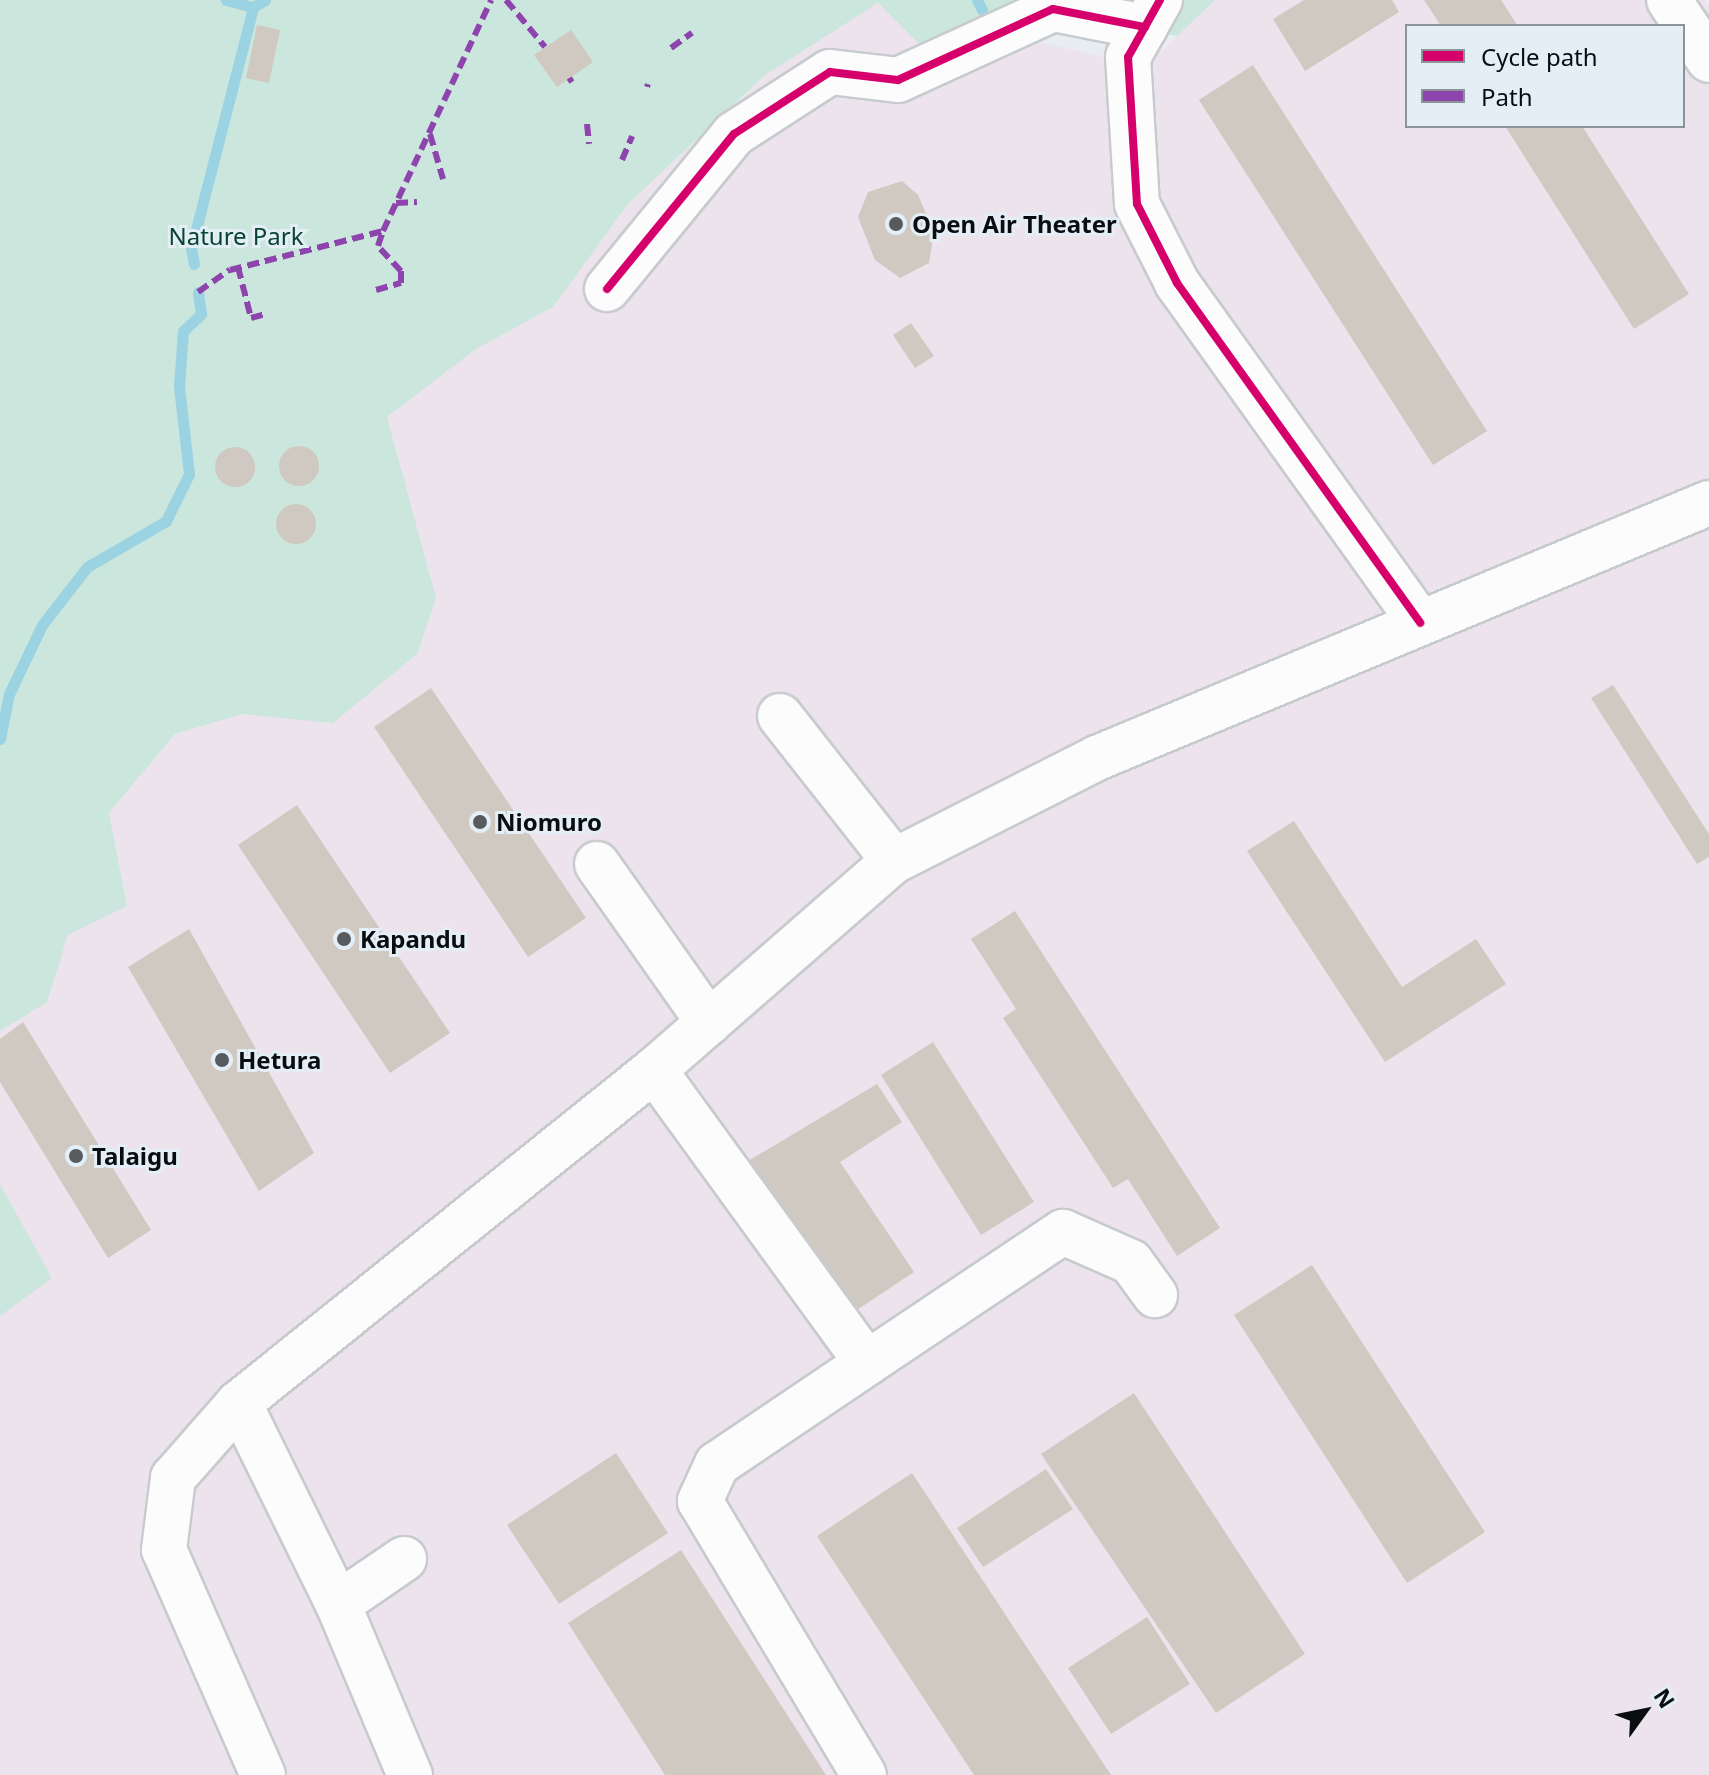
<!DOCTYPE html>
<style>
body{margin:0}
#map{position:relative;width:1709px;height:1775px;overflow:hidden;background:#e8edf2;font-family:"Noto Sans",sans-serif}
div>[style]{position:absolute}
.industrial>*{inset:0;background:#ede3ed}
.green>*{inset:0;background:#cbe6dd}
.stream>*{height:11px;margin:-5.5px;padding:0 5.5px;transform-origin:5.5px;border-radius:5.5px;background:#9bd3e3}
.building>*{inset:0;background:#cfc9c2}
.round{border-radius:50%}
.roads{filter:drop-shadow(2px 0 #c7cbce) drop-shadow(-2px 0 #c7cbce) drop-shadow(0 2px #c7cbce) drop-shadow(0 -2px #c7cbce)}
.minor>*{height:44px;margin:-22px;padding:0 22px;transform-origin:22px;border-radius:22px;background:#fcfcfd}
.quiet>*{height:6px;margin-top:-3px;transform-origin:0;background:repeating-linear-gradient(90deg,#8e44ad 0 12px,transparent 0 18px)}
.cycleway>*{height:8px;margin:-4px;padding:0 4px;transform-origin:4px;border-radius:4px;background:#d6006c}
.dots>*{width:22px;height:22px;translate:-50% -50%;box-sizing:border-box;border:4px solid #e4eef6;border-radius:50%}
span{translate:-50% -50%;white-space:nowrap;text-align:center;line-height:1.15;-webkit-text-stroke:6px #e4eef6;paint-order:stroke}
.poi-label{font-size:24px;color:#090d0f;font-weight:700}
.left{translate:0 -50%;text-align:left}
.park-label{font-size:24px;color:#094430}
.legend{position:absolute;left:1405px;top:24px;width:280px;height:104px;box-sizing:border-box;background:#e4eef6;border:2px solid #8c949a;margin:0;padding:10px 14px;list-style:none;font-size:24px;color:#090d0f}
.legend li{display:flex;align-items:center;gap:16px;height:40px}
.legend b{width:40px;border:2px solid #8c949a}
.north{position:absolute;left:1605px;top:1671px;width:80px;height:80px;-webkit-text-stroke:6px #e4eef6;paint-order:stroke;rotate:57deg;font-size:22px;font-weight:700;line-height:32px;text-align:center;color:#090d0f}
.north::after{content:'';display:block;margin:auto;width:28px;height:36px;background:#090d0f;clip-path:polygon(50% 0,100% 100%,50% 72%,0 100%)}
</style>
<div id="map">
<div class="industrial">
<i style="clip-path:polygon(evenodd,1215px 0,1705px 0,1709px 6px,1709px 1775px,0 1775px,0 968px,127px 906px,109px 813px,175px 734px,242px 714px,333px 723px,398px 456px,387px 417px,476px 349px,553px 307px,628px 204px,773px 68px,878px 3px,1144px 67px,1215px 0,1407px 26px,1683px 26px,1683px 126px,1407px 126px,1407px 26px)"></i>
</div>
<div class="green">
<i style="clip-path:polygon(0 0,1215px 0,1177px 36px,1037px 7px,937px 62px,878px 3px,765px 75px,628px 204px,553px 307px,476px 349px,387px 417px,436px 598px,417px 654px,333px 723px,242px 714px,175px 734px,109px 813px,127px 906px,68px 935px,47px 1002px,0 1031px)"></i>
<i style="clip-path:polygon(0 1184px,52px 1278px,0 1316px)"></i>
</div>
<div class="stream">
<i style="left:226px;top:0;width:28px;rotate:15deg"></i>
<i style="left:977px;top:0;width:11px;rotate:63deg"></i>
<i style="left:194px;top:264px;width:15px;rotate:-101deg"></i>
<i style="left:191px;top:249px;width:250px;rotate:-75.6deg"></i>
<i style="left:253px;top:7px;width:14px;rotate:-30deg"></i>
<i style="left:0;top:739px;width:46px;rotate:-78.7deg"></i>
<i style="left:9px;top:694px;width:76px;rotate:-64.4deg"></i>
<i style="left:42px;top:625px;width:73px;rotate:-52.2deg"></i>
<i style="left:87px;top:567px;width:91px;rotate:-30.2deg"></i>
<i style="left:166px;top:521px;width:52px;rotate:-63.9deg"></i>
<i style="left:189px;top:474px;width:89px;rotate:-96.5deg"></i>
<i style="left:179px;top:386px;width:55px;rotate:-85.8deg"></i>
<i style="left:183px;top:331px;width:25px;rotate:-43deg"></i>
<i style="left:201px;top:314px;width:22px;rotate:-98deg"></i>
</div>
<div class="building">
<i style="clip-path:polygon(1304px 0,1392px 0,1399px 12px,1305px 71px,1273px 19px)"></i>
<i style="clip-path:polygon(1424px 0,1501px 0,1518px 26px,1441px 26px)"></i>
<i style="clip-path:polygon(257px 25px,280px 30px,269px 83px,246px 78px)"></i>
<i style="clip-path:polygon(571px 30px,593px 62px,557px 87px,534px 55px)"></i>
<i style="clip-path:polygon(1253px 65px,1487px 431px,1433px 465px,1199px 100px)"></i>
<i style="clip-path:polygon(1505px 126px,1582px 126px,1689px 294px,1634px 329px)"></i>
<i style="clip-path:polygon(902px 181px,918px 195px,934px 232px,929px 263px,900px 278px,875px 260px,858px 217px,868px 192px)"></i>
<i style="clip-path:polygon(911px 323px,934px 356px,915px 368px,893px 335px)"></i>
<i class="round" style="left:279px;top:446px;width:40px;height:40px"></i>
<i class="round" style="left:215px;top:447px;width:40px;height:40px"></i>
<i class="round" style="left:276px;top:504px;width:40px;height:40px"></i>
<i style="clip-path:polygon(1613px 685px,1709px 834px,1709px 857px,1697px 864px,1591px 698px)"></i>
<i style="clip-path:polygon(431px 688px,586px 918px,528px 957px,374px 727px)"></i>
<i style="clip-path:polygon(297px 805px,450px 1033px,390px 1073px,238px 845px)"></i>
<i style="clip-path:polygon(1294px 821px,1402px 987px,1476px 939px,1506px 984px,1385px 1062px,1247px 851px)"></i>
<i style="clip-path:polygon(1015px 911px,1220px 1228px,1177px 1256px,1128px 1179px,1113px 1188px,1003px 1018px,1016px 1009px,971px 939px)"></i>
<i style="clip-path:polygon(189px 929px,314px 1153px,259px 1191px,128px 967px)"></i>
<i style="clip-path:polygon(23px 1022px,151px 1230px,108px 1258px,0 1082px,0 1039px)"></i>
<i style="clip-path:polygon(933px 1042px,1034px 1202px,981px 1235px,881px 1075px)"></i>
<i style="clip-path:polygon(877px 1084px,902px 1122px,840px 1162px,914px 1272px,851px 1314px,748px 1161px)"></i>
<i style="clip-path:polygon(1312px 1265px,1485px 1532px,1407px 1583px,1234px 1315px)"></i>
<i style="clip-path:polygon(1134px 1393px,1305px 1654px,1216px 1713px,1041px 1454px)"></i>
<i style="clip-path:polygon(616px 1453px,668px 1533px,559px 1604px,507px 1525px)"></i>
<i style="clip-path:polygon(1046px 1469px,1073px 1509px,983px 1567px,957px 1528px)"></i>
<i style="clip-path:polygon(912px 1473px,1111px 1775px,974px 1775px,817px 1536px)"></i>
<i style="clip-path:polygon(681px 1550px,826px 1775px,665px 1775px,568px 1623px)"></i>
<i style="clip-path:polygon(1147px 1617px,1190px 1684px,1111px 1734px,1068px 1668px)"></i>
</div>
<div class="roads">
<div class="minor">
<i style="left:1160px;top:0;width:65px;rotate:119.3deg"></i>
<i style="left:1128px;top:57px;width:147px;rotate:86.5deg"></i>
<i style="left:1137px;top:204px;width:89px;rotate:63.1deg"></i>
<i style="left:1177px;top:283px;width:418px;rotate:54.4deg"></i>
<i style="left:1669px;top:0;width:72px;rotate:56.3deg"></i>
<i style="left:607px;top:289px;width:200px;rotate:-50.7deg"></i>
<i style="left:734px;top:134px;width:114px;rotate:-32.9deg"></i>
<i style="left:830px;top:72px;width:68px;rotate:6.7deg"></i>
<i style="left:898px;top:80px;width:170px;rotate:-24.6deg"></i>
<i style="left:1053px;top:9px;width:94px;rotate:11.1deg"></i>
<i style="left:780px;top:716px;width:184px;rotate:51.8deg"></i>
<i style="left:597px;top:864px;width:194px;rotate:54.8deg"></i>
<i style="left:654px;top:1070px;width:362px;rotate:54deg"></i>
<i style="left:867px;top:1363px;width:181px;rotate:146deg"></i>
<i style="left:717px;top:1464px;width:41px;rotate:114.7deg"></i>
<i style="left:700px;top:1501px;width:319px;rotate:59.1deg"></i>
<i style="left:867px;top:1363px;width:236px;rotate:-33.8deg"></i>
<i style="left:1063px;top:1232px;width:74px;rotate:23.8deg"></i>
<i style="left:1131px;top:1262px;width:41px;rotate:54deg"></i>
<i style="left:239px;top:1403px;width:224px;rotate:63.8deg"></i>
<i style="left:338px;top:1604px;width:186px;rotate:67.2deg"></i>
<i style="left:338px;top:1604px;width:80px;rotate:-34.3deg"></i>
<i style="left:263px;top:1775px;width:246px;rotate:-113.7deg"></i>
<i style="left:164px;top:1550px;width:73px;rotate:-82.9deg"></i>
<i style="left:173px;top:1478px;width:100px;rotate:-48.7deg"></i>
<i style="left:239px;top:1403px;width:532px;rotate:-38.74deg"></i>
<i style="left:654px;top:1070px;width:318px;rotate:-41.1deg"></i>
<i style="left:894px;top:861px;width:228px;rotate:-26.9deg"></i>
<i style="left:1097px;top:758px;width:663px;rotate:-22.62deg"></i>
</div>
</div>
<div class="quiet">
<i style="left:506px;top:0;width:61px;rotate:50.3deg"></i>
<i style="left:671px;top:48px;width:26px;rotate:-36deg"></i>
<i style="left:569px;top:78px;width:5px;rotate:53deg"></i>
<i style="left:647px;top:87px;width:3px;rotate:-72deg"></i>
<i style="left:587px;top:124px;width:20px;rotate:84deg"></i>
<i style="left:430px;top:134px;width:47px;rotate:73.9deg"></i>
<i style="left:622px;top:160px;width:26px;rotate:-67deg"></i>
<i style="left:396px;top:203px;width:21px;rotate:-3deg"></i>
<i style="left:238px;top:267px;width:53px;rotate:75.7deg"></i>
<i style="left:251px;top:318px;width:16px;rotate:-15deg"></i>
<i style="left:376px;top:290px;width:26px;rotate:-16deg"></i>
<i style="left:401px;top:283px;width:12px;rotate:-90deg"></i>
<i style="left:401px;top:271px;width:34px;rotate:-133deg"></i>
<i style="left:378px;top:246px;width:16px;rotate:-72deg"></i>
<i style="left:198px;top:292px;width:39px;rotate:-35deg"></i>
<i style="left:230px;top:270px;width:158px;rotate:-14.3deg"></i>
<i style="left:383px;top:231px;width:255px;rotate:-64.9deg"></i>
</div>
<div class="cycleway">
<i style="left:1160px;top:0;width:65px;rotate:119.3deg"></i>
<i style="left:1128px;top:57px;width:147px;rotate:86.5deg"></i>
<i style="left:1137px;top:204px;width:89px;rotate:63.1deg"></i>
<i style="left:1177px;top:283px;width:418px;rotate:54.4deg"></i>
<i style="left:607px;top:289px;width:200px;rotate:-50.7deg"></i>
<i style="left:734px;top:134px;width:114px;rotate:-32.9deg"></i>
<i style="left:830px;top:72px;width:68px;rotate:6.7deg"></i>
<i style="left:898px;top:80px;width:170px;rotate:-24.6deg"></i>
<i style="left:1053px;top:9px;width:94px;rotate:11.1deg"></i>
</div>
<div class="dots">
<i style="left:896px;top:224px;background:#575b5e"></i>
<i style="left:480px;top:822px;background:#575b5e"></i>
<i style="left:344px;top:939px;background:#575b5e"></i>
<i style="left:222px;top:1060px;background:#575b5e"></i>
<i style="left:76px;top:1156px;background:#575b5e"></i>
</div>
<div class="poi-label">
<span class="left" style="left:912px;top:224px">Open Air Theater</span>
<span class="left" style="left:496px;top:822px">Niomuro</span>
<span class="left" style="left:360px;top:939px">Kapandu</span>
<span class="left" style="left:238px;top:1060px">Hetura</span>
<span class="left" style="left:92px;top:1156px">Talaigu</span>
</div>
<div class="park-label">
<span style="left:236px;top:236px">Nature Park</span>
</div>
<ul class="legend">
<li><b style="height:10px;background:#d6006c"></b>Cycle path</li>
<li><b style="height:10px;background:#8e44ad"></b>Path</li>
</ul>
<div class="north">N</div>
</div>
